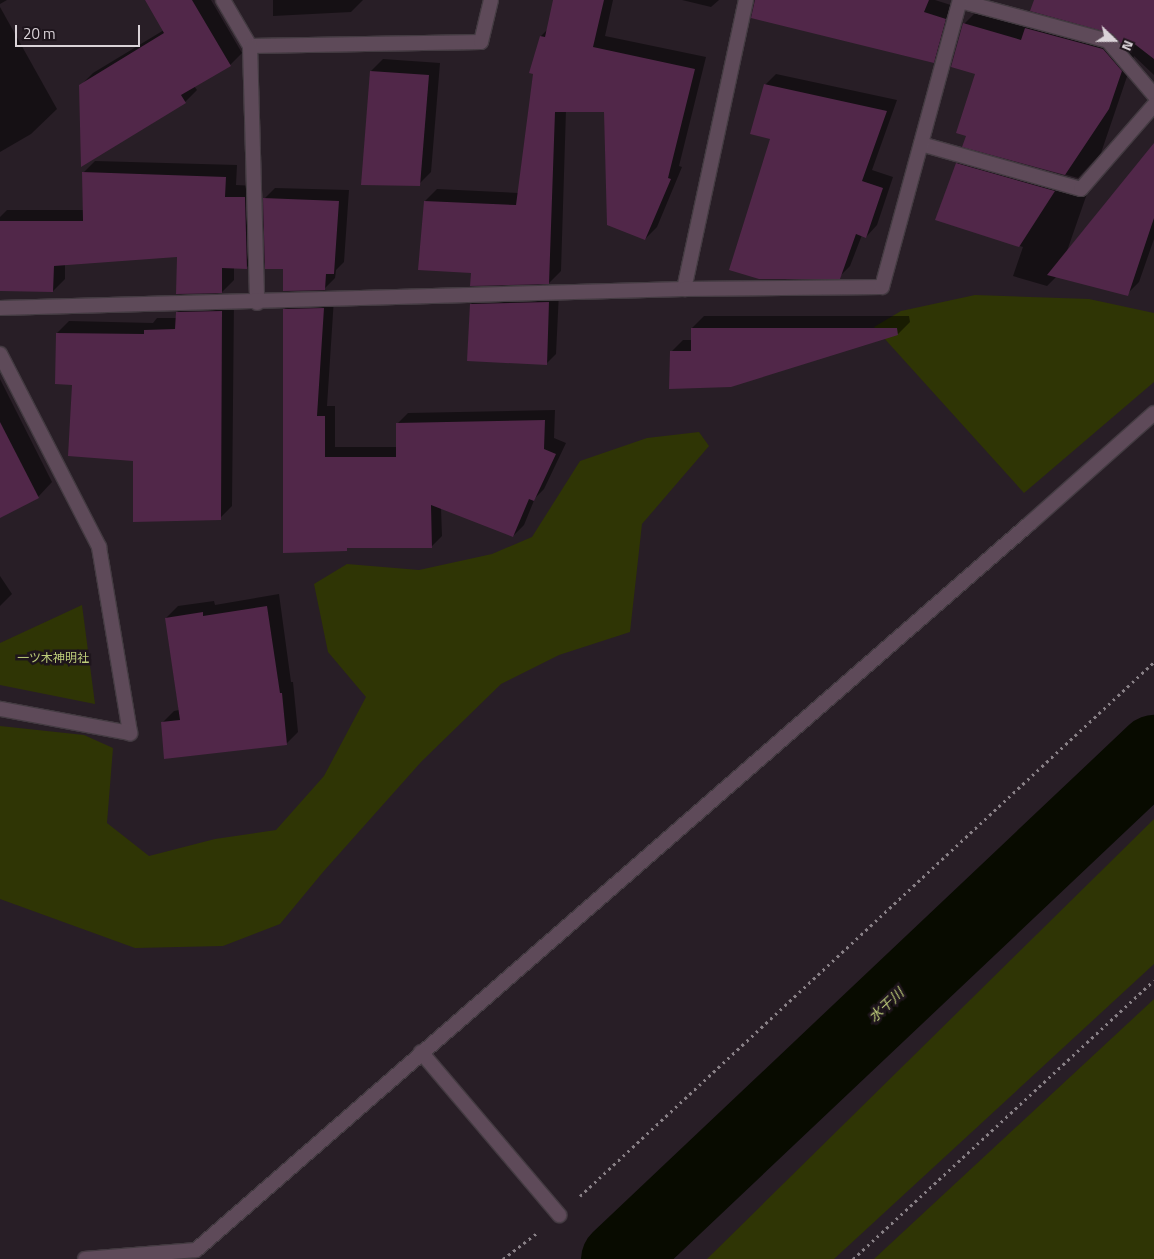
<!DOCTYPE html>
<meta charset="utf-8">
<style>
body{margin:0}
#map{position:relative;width:1154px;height:1259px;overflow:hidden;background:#281e26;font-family:"Titillium Web","Noto Sans JP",sans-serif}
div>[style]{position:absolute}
.green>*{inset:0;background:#2f3505}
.shadow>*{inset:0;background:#0007}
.river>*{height:75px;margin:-37.5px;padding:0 37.5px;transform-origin:37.5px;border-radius:37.5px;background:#080b00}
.building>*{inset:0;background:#512749}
.path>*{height:3px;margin-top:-1.5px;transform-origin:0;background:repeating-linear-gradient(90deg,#898187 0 2.5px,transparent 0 6.5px)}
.roads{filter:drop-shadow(1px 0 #443b42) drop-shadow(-1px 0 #443b42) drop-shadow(0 1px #443b42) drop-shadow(0 -1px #443b42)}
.minor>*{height:14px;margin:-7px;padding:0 7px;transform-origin:7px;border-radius:7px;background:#5e4a59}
span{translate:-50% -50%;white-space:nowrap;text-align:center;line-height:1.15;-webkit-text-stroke:5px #1e151c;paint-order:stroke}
.park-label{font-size:12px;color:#bece7a}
.water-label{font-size:14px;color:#bfcf7b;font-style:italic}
.north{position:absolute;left:1089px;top:15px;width:50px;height:50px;-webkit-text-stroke:4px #1e151c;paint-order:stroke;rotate:112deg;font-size:14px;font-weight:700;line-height:20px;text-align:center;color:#dad3d8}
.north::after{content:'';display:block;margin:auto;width:18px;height:22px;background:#dad3d8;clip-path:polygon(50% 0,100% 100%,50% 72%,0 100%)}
.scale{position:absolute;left:15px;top:25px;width:125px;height:22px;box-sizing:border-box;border:2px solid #dad3d8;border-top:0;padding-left:6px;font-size:15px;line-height:18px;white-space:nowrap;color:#dad3d8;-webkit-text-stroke:4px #1e151c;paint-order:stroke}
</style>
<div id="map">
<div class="green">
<i style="clip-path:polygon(975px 295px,1089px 299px,1154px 313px,1154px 382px,1024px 493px,874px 327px,901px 311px)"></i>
<i style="clip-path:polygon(699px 432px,709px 446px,642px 524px,630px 632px,559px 655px,501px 684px,421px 762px,323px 872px,280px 924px,223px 946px,135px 948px,0 899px,0 726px,84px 735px,113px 748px,107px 823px,149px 856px,215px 839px,276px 830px,324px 776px,366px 697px,328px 652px,314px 584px,347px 564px,419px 570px,492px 554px,532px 537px,580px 461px,647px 438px)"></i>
<i style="clip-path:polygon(82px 605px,95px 704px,0 685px,0 643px)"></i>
<i style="clip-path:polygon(1154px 819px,1154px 964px,834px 1259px,707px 1259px)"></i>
<i style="clip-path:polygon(1154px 999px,1154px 1259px,874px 1259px)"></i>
</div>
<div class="shadow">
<i style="clip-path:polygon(0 0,7px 0,0 4px)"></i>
<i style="clip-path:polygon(159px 0,211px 0,242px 53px,230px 65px,194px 86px,197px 90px,185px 102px,80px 86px,93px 73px,164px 30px)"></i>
<i style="clip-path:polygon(273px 0,363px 0,351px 12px,273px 16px)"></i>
<i style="clip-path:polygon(555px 0,613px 0,605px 36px,706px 57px,679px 166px,682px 167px,657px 227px,645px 239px,605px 110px,566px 110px,561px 271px,549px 283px,472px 272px,425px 201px,437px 189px,519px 193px,541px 36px,548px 29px)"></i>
<i style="clip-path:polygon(682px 0,719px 0,711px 7px)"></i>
<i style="clip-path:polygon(774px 0,935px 0,957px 7px,945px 50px,934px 61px)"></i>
<i style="clip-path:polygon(1035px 0,1154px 0,1154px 75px,1134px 56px,1101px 153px,1078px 178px,964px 146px,968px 135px,977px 73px,964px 24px,976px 12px,1028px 27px,1038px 16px,1117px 37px,1111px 32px)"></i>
<i style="clip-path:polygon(0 7px,57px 109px,31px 134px,0 152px)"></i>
<i style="clip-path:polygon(383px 59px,440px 63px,431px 172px,419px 184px,371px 71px)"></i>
<i style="clip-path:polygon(776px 74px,897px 100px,872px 170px,893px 177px,877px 225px,866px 237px,862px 235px,850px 266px,839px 277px,772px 138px,765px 85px)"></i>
<i style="clip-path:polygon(1154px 145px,1154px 239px,1139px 282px,1127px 294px,1057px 276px,1047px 286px,1013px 276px,1023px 247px,936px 219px,957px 164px,969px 152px,1090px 185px,1067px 251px)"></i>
<i style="clip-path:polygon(95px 161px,237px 165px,236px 185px,257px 186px,259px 255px,247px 267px,234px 267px,234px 280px,222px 292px,178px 256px,65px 264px,65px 279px,53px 291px,0 289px,0 217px,7px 210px,84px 210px,83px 173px)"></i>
<i style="clip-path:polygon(275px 188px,349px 190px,344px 262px,336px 270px,335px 278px,324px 289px,264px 199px)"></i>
<i style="clip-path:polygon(559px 292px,556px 354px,546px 364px,471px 304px,481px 294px)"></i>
<i style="clip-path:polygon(334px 298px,327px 406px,335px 406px,335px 447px,397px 447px,397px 424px,408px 413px,555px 410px,554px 438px,566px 443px,544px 489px,535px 498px,524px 525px,513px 536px,441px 508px,442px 536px,431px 547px,348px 547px,346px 550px,284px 309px,295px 299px)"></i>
<i style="clip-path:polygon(234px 299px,232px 506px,220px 518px,134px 460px,74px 384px,57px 333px,69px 321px,153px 323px,157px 318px,177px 318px,177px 312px,189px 300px)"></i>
<i style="clip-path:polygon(704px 316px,909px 316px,910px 322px,898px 334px,732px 386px,671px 352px,683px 340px,692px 340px,692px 328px)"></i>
<i style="clip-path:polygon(0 379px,52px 482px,38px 497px,0 516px)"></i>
<i style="clip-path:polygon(0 576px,12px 594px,0 606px)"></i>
<i style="clip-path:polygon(279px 594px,291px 682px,293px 682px,298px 732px,286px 744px,162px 723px,174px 711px,179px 710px,166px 618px,178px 606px,214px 601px,215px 605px)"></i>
</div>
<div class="river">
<i style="left:618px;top:1259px;width:738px;rotate:-43.41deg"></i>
</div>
<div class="building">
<i style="clip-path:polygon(145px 0,192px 0,231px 66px,181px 95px,186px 103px,81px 167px,79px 85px,164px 33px)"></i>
<i style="clip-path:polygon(553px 0,604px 0,593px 47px,695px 69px,668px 178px,671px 179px,645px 240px,607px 225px,604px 112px,555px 112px,549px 284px,470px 286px,471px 273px,418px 270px,424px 201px,516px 205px,533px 74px,529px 73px,540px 36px,545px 37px)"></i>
<i style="clip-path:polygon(755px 0,929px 0,924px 12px,946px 19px,934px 63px,751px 18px)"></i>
<i style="clip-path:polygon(1034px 0,1154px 0,1154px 59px,1132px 42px,1128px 51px,1110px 33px,1030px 11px)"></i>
<i style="clip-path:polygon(963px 23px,1021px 40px,1025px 28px,1103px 49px,1122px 71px,1109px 109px,1065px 175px,962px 147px,966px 136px,956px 133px,975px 74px,951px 67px)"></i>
<i style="clip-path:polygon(370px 71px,429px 75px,420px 186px,361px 185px)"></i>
<i style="clip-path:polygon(764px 84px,887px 111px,862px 181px,883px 188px,866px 238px,856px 234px,840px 279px,759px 279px,729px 270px,770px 139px,750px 134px)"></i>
<i style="clip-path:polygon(1154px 143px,1154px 218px,1128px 296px,1047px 275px)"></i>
<i style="clip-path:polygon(956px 163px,1055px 191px,1019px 247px,935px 220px)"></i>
<i style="clip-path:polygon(82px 172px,226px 177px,225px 197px,245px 197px,247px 269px,222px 268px,222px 293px,176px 294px,177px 257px,54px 266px,53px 292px,0 291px,0 221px,83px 221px)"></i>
<i style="clip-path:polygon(263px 198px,339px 201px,334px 274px,326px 274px,325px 290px,283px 291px,283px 269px,265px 269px)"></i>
<i style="clip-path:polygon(549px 302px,547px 365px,467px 361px,470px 304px)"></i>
<i style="clip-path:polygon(324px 308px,317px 416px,325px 416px,325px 457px,396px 457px,396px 423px,545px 420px,544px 449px,556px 454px,534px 501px,529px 499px,513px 537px,431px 505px,432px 548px,347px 548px,347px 551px,283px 553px,283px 309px)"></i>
<i style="clip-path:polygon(222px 311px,221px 520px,133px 522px,133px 461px,68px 456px,72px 385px,55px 384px,56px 333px,144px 334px,144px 330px,175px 329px,176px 312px)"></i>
<i style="clip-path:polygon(691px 328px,897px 328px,898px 335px,731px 387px,669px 389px,670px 351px,691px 351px)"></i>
<i style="clip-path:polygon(0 422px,39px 498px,0 518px)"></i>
<i style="clip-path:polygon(267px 606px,280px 693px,282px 693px,287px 745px,164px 759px,161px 722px,180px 720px,165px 618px,203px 612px,203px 616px)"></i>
</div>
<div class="path">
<i style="left:580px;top:1196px;width:784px;rotate:-42.93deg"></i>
<i style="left:503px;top:1259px;width:43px;rotate:-37.4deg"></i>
<i style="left:853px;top:1259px;width:410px;rotate:-42.8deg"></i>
</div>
<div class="roads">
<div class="minor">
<i style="left:223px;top:0;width:53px;rotate:59.6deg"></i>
<i style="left:250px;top:46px;width:231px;rotate:-1deg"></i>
<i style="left:481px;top:42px;width:43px;rotate:-76.6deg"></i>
<i style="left:960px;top:1px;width:153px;rotate:15.1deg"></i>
<i style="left:1108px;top:41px;width:71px;rotate:49.6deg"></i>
<i style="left:250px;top:46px;width:257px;rotate:88.4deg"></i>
<i style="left:921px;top:144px;width:166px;rotate:15.7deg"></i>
<i style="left:1081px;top:189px;width:111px;rotate:-49deg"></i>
<i style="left:684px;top:289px;width:296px;rotate:-77.9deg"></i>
<i style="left:0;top:308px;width:684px;rotate:-1.59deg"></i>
<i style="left:684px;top:289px;width:198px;rotate:-0.6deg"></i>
<i style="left:882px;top:287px;width:297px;rotate:-74.8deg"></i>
<i style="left:0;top:354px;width:217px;rotate:62.8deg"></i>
<i style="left:99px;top:547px;width:189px;rotate:80.5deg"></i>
<i style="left:130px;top:733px;width:132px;rotate:-169.5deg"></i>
<i style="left:421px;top:1052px;width:214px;rotate:49.7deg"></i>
<i style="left:85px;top:1259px;width:111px;rotate:-4.6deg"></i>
<i style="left:196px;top:1250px;width:1105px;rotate:-41.07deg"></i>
<i style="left:1029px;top:524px;width:167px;rotate:-41.6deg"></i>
</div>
</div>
<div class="park-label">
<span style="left:53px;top:658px">一ツ木神明社</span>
</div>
<div class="water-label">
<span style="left:886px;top:1005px;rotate:-43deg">水干川</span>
</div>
<div class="north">N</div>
<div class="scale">20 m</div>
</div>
